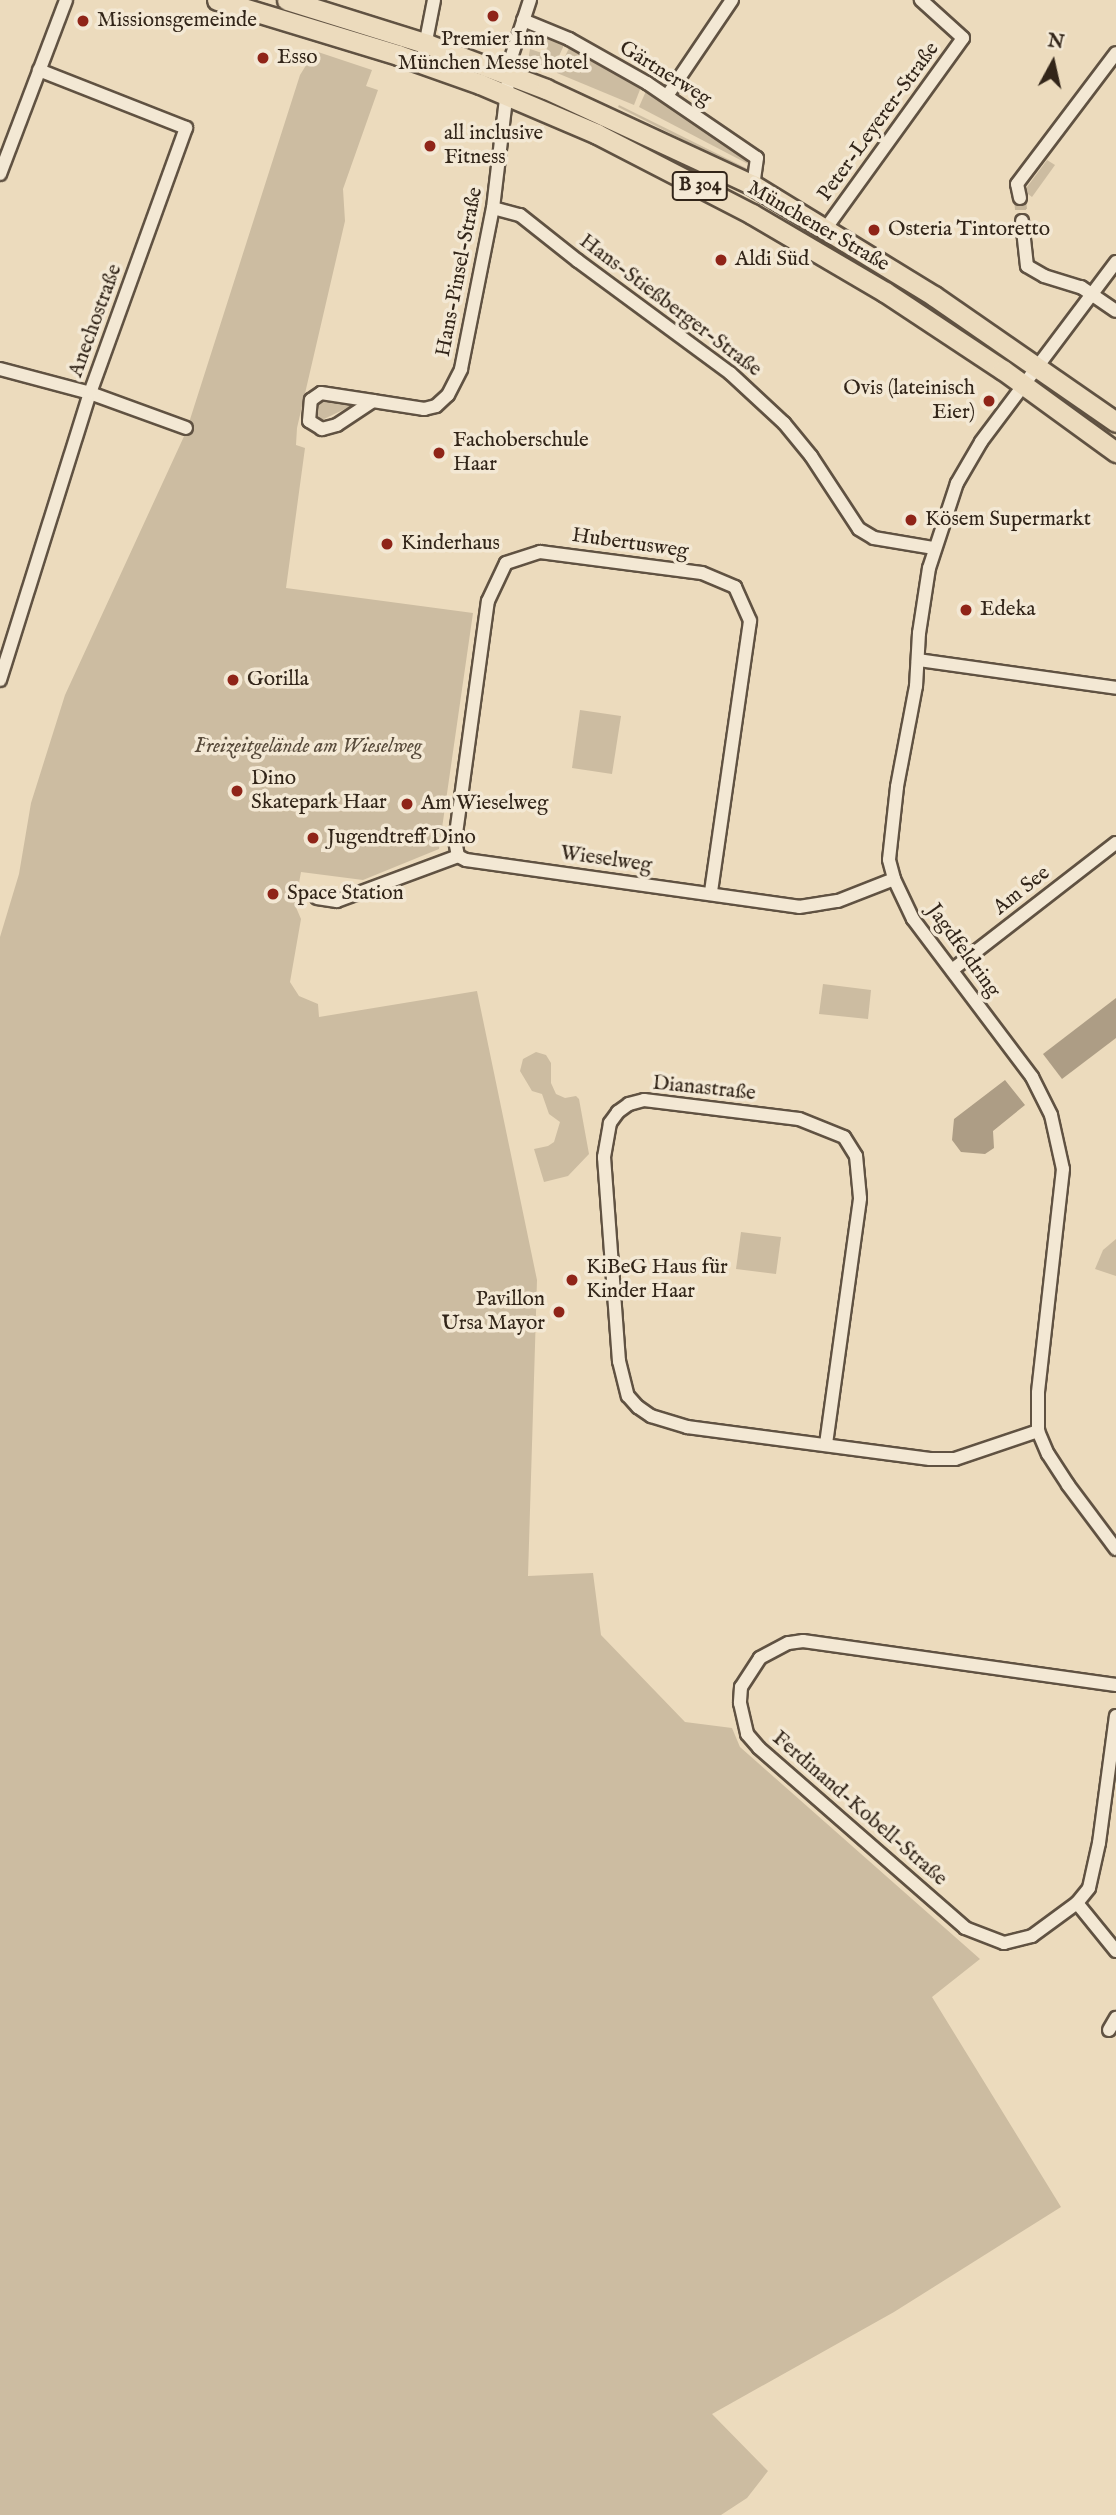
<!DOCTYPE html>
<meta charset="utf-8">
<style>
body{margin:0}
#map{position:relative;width:1116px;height:2515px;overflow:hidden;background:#ecdbbd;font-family:"IM FELL English",serif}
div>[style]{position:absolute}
.green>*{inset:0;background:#ccbca1}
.water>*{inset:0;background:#ad9d85}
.street-tunnel>*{height:12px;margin-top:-6px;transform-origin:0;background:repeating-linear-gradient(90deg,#c7b79c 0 12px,transparent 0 18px)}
.roads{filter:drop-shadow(2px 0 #605242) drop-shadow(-2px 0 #605242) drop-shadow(0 2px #605242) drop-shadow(0 -2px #605242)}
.street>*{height:12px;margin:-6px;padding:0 6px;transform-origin:6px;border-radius:6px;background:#f3e8d4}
.primary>*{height:19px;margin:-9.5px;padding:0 9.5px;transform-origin:9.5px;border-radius:9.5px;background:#ecdbbd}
.dots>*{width:19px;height:19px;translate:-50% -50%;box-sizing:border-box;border:4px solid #f3e8d4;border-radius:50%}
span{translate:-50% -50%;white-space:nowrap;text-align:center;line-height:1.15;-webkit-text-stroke:7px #f3e8d4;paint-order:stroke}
.shield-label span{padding:2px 5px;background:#f3e8d4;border:2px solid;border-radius:5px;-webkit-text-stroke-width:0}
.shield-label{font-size:19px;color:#322519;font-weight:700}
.poi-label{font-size:21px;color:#322519}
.left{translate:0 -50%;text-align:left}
.right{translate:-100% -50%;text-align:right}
.street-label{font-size:21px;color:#322519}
.park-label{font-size:21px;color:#584b3b;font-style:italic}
.north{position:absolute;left:1018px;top:28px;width:70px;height:70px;-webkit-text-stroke:5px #f3e8d4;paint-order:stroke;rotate:8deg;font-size:19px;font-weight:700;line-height:28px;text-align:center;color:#322519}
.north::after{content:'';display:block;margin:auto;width:24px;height:32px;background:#322519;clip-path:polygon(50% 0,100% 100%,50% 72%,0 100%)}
</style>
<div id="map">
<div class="green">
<i style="clip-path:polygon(533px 31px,565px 43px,553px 69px,528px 61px,530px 49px,545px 54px,548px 45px,532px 40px)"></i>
<i style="clip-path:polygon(570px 46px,641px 87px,634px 105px,557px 73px)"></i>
<i style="clip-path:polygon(315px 51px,372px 70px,366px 86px,378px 90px,343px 189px,345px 221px,297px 428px,296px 445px,305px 448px,286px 588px,473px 613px,439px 849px,363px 880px,301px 872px,295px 905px,301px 919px,290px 982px,299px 996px,318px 1004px,319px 1017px,477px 991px,537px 1280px,528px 1576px,593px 1573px,601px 1635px,685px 1722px,732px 1728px,740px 1747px,980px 1959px,932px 1997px,1061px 2207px,894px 2312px,712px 2414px,768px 2471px,747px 2498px,721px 2515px,0 2515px,0 937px,19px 874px,31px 803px,65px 695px,186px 432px,300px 75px)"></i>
<i style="clip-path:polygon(646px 91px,743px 154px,748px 164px,639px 107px)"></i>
<i style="clip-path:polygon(619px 105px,748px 169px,747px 172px,618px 107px)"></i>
<i style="clip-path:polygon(1047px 160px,1055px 165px,1032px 197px,1024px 191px)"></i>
<i style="clip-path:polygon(326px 400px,351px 404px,351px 406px,322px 420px,315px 412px,316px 404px)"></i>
<i style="clip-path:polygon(580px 710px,621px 716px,612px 774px,572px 768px)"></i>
<i style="clip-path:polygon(823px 984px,871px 990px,868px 1019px,819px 1014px)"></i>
<i style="clip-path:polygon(536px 1052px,546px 1055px,551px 1063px,551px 1083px,556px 1094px,565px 1098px,576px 1096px,579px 1099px,589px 1154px,568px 1176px,544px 1182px,534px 1149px,548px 1146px,554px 1142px,560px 1122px,549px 1114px,542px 1094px,532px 1091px,520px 1071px,523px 1059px)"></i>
<i style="clip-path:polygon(741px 1232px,781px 1237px,776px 1274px,736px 1269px)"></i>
<i style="clip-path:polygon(1116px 1239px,1116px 1276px,1095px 1269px,1103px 1250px)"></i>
</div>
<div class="water">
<i style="clip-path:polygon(1116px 998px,1116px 1038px,1062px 1079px,1043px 1054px)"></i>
<i style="clip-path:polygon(1005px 1080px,1025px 1105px,993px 1131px,994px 1148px,985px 1154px,961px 1152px,952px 1140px,954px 1119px)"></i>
</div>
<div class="street-tunnel">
<i style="left:1020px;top:198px;width:23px;rotate:85deg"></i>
</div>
<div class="roads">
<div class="street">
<i style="left:523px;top:20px;width:50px;rotate:22.4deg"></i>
<i style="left:569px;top:39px;width:90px;rotate:29.4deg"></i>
<i style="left:647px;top:83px;width:133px;rotate:34.3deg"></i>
<i style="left:757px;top:158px;width:27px;rotate:98deg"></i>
<i style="left:424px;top:51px;width:52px;rotate:-78.9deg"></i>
<i style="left:667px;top:96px;width:116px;rotate:-55.9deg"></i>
<i style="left:0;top:174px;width:186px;rotate:-69.2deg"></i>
<i style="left:1020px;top:198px;width:14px;rotate:-102deg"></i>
<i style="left:1017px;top:184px;width:164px;rotate:-52.9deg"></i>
<i style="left:493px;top:208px;width:28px;rotate:15deg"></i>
<i style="left:520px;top:215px;width:74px;rotate:38.4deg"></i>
<i style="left:578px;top:261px;width:189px;rotate:36.4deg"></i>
<i style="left:730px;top:373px;width:74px;rotate:42.8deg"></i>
<i style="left:784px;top:423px;width:43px;rotate:50.7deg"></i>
<i style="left:811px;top:456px;width:87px;rotate:56.7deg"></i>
<i style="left:859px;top:529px;width:17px;rotate:31deg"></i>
<i style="left:874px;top:538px;width:61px;rotate:9.5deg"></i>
<i style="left:1022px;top:221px;width:45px;rotate:83.7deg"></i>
<i style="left:1027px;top:266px;width:20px;rotate:30deg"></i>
<i style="left:1044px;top:276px;width:39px;rotate:17deg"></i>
<i style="left:1081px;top:287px;width:42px;rotate:34.4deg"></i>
<i style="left:826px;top:228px;width:234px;rotate:-54.2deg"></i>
<i style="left:963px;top:38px;width:57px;rotate:-137.9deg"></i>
<i style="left:1116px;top:262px;width:225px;rotate:126.9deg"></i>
<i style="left:981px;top:442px;width:48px;rotate:120.3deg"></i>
<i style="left:957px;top:483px;width:89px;rotate:108.2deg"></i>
<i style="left:929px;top:568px;width:66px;rotate:98.7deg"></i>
<i style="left:919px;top:633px;width:53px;rotate:93.2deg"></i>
<i style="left:916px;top:686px;width:103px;rotate:100.7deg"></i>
<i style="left:897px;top:787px;width:73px;rotate:96.3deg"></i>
<i style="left:889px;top:860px;width:20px;rotate:75deg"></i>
<i style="left:894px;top:879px;width:44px;rotate:64.6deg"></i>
<i style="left:913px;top:919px;width:198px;rotate:53deg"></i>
<i style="left:1032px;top:1077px;width:42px;rotate:63.4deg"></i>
<i style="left:1051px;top:1115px;width:55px;rotate:77.5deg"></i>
<i style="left:1063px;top:1169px;width:225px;rotate:96.4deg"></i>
<i style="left:1038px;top:1393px;width:38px;rotate:90deg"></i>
<i style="left:1038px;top:1431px;width:25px;rotate:67deg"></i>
<i style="left:1048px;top:1454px;width:37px;rotate:57deg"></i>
<i style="left:1068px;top:1485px;width:80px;rotate:53.1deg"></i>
<i style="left:0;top:369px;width:93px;rotate:14.9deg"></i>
<i style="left:90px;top:393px;width:102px;rotate:20deg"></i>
<i style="left:373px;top:401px;width:43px;rotate:146.3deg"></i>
<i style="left:337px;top:425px;width:16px;rotate:165deg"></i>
<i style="left:322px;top:429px;width:15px;rotate:-148deg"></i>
<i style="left:309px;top:421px;width:21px;rotate:-85deg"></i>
<i style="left:311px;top:400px;width:12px;rotate:-35deg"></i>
<i style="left:321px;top:393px;width:53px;rotate:8.7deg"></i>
<i style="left:373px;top:401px;width:52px;rotate:8.9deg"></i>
<i style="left:424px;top:409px;width:12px;rotate:-14deg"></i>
<i style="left:436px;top:406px;width:16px;rotate:-43deg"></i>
<i style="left:448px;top:395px;width:29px;rotate:-63deg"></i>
<i style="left:461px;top:369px;width:164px;rotate:-78.8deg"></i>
<i style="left:493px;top:208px;width:151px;rotate:-83.2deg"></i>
<i style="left:511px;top:58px;width:61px;rotate:-71.9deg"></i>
<i style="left:918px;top:660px;width:200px;rotate:8deg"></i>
<i style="left:0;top:680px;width:301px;rotate:-72.6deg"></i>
<i style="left:90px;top:393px;width:282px;rotate:-70.1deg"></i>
<i style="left:186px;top:128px;width:158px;rotate:-158.5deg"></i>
<i style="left:458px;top:856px;width:15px;rotate:-101deg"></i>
<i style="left:455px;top:841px;width:242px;rotate:-82.2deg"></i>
<i style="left:488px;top:601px;width:42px;rotate:-64.7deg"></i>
<i style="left:506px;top:563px;width:36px;rotate:-18deg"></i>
<i style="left:540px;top:552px;width:163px;rotate:7.4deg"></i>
<i style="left:702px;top:573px;width:36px;rotate:23deg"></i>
<i style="left:735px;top:587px;width:37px;rotate:66deg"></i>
<i style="left:750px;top:621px;width:275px;rotate:98.2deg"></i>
<i style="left:317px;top:898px;width:20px;rotate:9deg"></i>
<i style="left:337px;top:901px;width:129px;rotate:-20.4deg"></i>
<i style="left:458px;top:856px;width:9px;rotate:27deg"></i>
<i style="left:466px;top:860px;width:336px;rotate:8deg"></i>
<i style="left:799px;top:907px;width:39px;rotate:-9deg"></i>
<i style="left:838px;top:901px;width:60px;rotate:-21.4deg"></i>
<i style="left:952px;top:970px;width:207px;rotate:-37.8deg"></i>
<i style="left:826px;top:1444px;width:248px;rotate:-82.1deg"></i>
<i style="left:860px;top:1198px;width:42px;rotate:-95.4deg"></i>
<i style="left:856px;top:1156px;width:22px;rotate:-122deg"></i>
<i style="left:844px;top:1137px;width:48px;rotate:-158.2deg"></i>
<i style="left:799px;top:1119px;width:156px;rotate:-173deg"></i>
<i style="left:644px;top:1100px;width:16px;rotate:165deg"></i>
<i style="left:629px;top:1104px;width:14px;rotate:144deg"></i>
<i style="left:618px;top:1112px;width:14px;rotate:126deg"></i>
<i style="left:610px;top:1123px;width:35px;rotate:100deg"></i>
<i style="left:604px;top:1157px;width:205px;rotate:85.8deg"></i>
<i style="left:619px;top:1361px;width:36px;rotate:76deg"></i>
<i style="left:628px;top:1396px;width:15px;rotate:48deg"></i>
<i style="left:638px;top:1407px;width:16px;rotate:35deg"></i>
<i style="left:651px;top:1416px;width:38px;rotate:17deg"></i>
<i style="left:687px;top:1427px;width:245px;rotate:7.5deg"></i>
<i style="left:930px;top:1459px;width:25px"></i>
<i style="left:955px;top:1459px;width:88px;rotate:-18.6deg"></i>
<i style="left:1116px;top:1685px;width:316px;rotate:-172deg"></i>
<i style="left:803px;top:1641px;width:15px;rotate:172deg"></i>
<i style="left:788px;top:1643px;width:32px;rotate:152deg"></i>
<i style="left:760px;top:1658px;width:35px;rotate:123deg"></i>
<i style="left:741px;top:1687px;width:16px;rotate:94deg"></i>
<i style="left:740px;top:1703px;width:32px;rotate:77deg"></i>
<i style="left:747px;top:1734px;width:18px;rotate:49deg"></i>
<i style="left:759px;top:1748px;width:274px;rotate:41.1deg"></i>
<i style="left:965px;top:1928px;width:42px;rotate:21deg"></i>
<i style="left:1004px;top:1943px;width:29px;rotate:-14deg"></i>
<i style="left:1032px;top:1936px;width:56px;rotate:-36.3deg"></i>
<i style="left:1077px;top:1903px;width:19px;rotate:-51deg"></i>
<i style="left:1089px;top:1888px;width:46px;rotate:-77.5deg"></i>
<i style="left:1099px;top:1843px;width:128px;rotate:-82.4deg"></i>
<i style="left:1077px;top:1903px;width:62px;rotate:50.9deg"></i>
<i style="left:1109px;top:2030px;width:14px;rotate:-60deg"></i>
</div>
<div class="primary">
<i style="left:217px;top:0;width:189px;rotate:16.9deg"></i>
<i style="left:398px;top:55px;width:87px;rotate:19.5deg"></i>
<i style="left:480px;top:84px;width:127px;rotate:23.1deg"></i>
<i style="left:597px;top:134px;width:174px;rotate:27.3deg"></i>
<i style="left:752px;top:214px;width:154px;rotate:30.4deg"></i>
<i style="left:885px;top:292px;width:141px;rotate:33.5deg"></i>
<i style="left:1003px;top:370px;width:140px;rotate:36deg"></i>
<i style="left:287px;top:0;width:147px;rotate:17.4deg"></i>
<i style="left:427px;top:44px;width:127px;rotate:20.7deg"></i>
<i style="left:546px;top:89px;width:228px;rotate:24.9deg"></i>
<i style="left:753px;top:185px;width:212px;rotate:31.5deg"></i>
<i style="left:934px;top:296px;width:221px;rotate:34.7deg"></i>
</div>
</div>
<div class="dots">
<i style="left:493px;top:16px;background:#8f2418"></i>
<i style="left:83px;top:21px;background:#8f2418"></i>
<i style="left:263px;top:58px;background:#8f2418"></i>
<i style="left:430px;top:146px;background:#8f2418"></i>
<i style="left:874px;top:230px;background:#8f2418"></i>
<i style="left:721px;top:260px;background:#8f2418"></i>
<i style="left:989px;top:401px;background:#8f2418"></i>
<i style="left:439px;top:453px;background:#8f2418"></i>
<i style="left:911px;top:520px;background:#8f2418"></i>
<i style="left:387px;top:544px;background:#8f2418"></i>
<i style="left:966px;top:610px;background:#8f2418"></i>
<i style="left:233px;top:680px;background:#8f2418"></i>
<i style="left:237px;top:791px;background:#8f2418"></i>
<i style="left:407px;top:804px;background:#8f2418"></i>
<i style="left:313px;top:838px;background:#8f2418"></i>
<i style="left:273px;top:894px;background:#8f2418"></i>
<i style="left:572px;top:1280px;background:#8f2418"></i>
<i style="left:559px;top:1312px;background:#8f2418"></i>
</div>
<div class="shield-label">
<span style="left:700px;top:186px">B 304</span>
</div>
<div class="poi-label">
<span class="left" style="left:97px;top:21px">Missionsgemeinde</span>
<span style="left:493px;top:52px">Premier Inn<br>München Messe hotel</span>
<span class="left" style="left:277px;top:58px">Esso</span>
<span class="left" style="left:444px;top:146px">all inclusive<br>Fitness</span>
<span class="left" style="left:888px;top:230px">Osteria Tintoretto</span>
<span class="left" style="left:735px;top:260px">Aldi Süd</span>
<span class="right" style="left:975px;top:401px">Ovis (lateinisch<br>Eier)</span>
<span class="left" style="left:453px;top:453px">Fachoberschule<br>Haar</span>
<span class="left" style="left:925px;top:520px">Kösem Supermarkt</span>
<span class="left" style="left:401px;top:544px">Kinderhaus</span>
<span class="left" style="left:980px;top:610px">Edeka</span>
<span class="left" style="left:247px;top:680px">Gorilla</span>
<span class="left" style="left:251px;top:791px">Dino<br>Skatepark Haar</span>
<span class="left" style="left:421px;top:804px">Am Wieselweg</span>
<span class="left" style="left:327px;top:838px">Jugendtreff Dino</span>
<span class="left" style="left:287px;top:894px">Space Station</span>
<span class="left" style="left:586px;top:1280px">KiBeG Haus für<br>Kinder Haar</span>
<span class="right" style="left:545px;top:1312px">Pavillon<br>Ursa Mayor</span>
</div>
<div class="street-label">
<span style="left:665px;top:74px;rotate:32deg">Gärtnerweg</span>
<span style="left:879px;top:122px;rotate:-54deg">Peter-Leyerer-Straße</span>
<span style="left:818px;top:227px;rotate:30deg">Münchener Straße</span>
<span style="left:460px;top:272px;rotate:-79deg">Hans-Pinsel-Straße</span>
<span style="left:670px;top:306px;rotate:37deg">Hans-Stießberger-Straße</span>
<span style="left:96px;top:321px;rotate:-70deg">Anechostraße</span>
<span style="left:630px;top:544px;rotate:8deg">Hubertusweg</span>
<span style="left:606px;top:860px;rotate:8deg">Wieselweg</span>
<span style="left:1022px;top:891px;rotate:-38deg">Am See</span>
<span style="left:963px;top:951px;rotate:54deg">Jagdfeldring</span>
<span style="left:704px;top:1089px;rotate:6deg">Dianastraße</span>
<span style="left:859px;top:1809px;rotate:41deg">Ferdinand-Kobell-Straße</span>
</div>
<div class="park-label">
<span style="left:308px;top:747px">Freizeitgelände am Wieselweg</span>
</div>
<div class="north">N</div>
</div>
